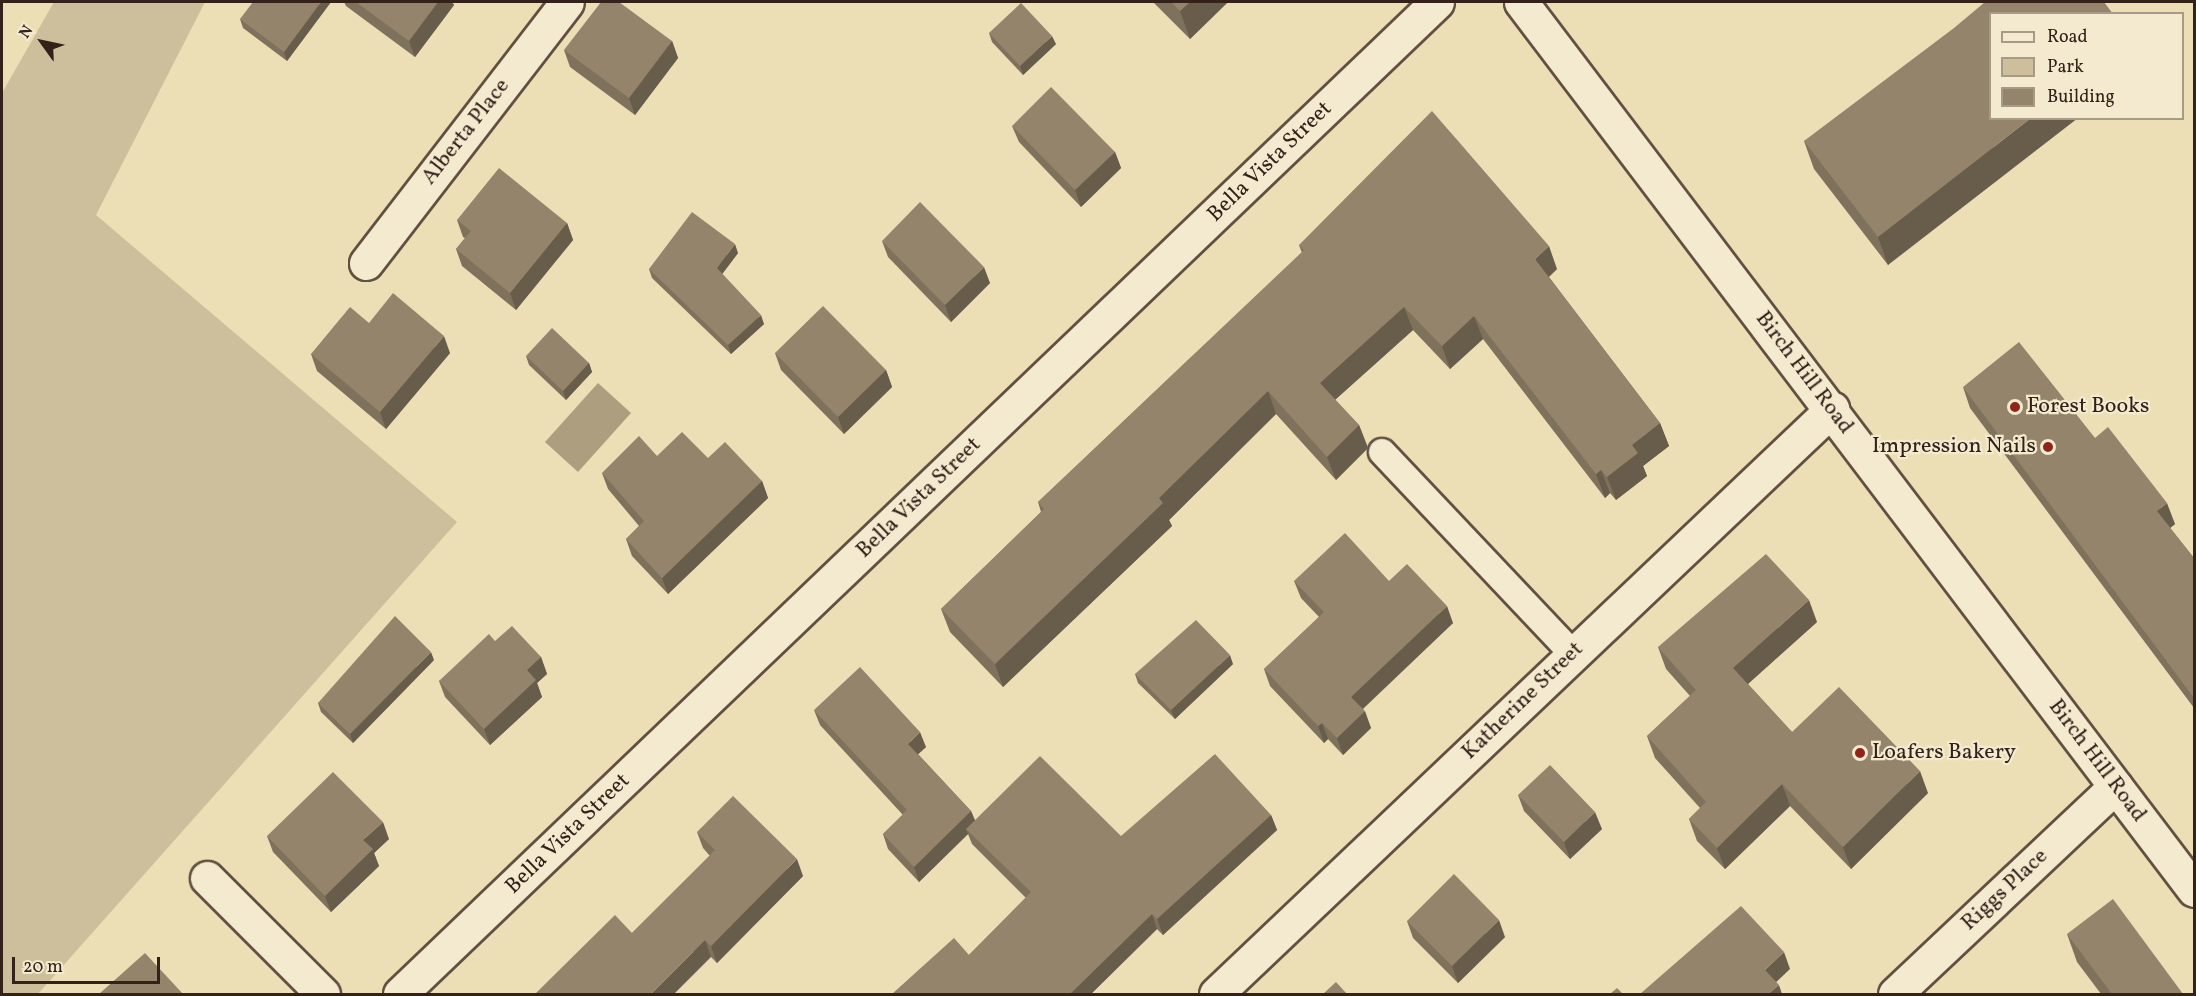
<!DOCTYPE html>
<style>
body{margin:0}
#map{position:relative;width:2196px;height:996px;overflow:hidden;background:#ecdfb5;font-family:Vollkorn,serif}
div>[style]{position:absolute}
.green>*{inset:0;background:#cdbf9b}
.water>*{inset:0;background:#ad9e80}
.roads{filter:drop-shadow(2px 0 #625041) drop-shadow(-2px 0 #625041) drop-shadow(0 2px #625041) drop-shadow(0 -2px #625041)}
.lane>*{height:26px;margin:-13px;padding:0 13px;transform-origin:13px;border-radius:13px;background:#f3eacf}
.street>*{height:33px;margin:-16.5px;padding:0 16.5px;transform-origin:16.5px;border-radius:16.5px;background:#f3eacf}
.secondary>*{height:33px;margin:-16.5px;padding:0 16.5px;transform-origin:16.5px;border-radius:16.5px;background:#f3eacf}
.wall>*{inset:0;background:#7f725c}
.shaded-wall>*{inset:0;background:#685c4b}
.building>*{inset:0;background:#94846b}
.dots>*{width:16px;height:16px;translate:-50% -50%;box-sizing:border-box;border:3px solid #f3eacf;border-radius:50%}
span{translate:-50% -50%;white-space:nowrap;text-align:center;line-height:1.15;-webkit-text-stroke:4.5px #f3eacf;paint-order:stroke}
.street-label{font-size:22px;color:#34211a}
.poi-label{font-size:22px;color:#34211a}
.left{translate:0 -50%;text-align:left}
.right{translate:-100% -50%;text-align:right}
.frame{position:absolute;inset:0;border:3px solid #34211a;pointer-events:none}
.legend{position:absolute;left:1989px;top:12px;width:195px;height:108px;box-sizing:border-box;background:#f3eacf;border:2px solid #a79a87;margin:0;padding:8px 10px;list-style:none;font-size:18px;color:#34211a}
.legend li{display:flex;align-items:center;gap:12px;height:30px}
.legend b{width:30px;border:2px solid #a79a87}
.north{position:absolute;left:12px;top:12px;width:60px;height:60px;-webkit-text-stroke:4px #f3eacf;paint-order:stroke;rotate:303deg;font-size:16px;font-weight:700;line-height:24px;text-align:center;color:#34211a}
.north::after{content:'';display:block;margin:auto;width:21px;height:27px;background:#34211a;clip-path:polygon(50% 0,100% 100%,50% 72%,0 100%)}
.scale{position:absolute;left:12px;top:957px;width:148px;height:27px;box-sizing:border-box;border:3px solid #34211a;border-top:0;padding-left:8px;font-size:18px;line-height:21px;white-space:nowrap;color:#34211a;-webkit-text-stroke:4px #f3eacf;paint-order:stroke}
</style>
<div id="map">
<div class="green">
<i style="clip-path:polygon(54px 2px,205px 2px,96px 215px,457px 522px,38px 994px,2px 994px,2px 93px)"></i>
</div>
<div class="water">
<i style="clip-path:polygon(598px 383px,631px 413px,578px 472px,545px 442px)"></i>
</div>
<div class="roads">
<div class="lane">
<i style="left:1382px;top:452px;width:277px;rotate:46.6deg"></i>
</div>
<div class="street">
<i style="left:366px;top:263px;width:329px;rotate:-52.4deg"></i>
<i style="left:207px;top:878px;width:164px;rotate:45deg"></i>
<i style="left:400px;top:994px;width:1435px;rotate:-43.73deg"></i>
<i style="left:1216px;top:994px;width:850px;rotate:-43.52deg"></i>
<i style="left:1895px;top:994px;width:303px;rotate:-43.3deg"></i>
</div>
<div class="secondary">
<i style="left:1521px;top:2px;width:1114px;rotate:52.84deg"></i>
</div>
</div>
<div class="wall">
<i style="clip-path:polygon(331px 2px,287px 61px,243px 28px,240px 19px)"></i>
<i style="clip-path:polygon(344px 2px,452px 2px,454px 5px,415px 57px,346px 6px)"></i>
<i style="clip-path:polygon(1153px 2px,1228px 2px,1190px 39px)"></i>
<i style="clip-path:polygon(2113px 14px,1888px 265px,1814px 169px,1804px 141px)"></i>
<i style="clip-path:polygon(989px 33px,1056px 44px,1023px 75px,992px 42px)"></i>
<i style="clip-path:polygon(672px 41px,678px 58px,635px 115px,570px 67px,564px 50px)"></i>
<i style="clip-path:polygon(1012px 126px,1115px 152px,1121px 168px,1081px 207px,1019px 142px)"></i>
<i style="clip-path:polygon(457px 220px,567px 223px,573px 240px,516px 310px,462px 266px,456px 249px,465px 238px,463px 237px)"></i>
<i style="clip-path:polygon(882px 241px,990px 283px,951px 322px,888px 257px)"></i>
<i style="clip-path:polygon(1299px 245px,1557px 269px,1549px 277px,1660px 423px,1669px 446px,1643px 466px,1647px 476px,1616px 500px,1610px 493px,1605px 498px,1483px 339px,1450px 369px,1413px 330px,1335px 400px,1359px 425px,1368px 448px,1336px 480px,1276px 414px,1169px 520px,1172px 526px,1003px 687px,950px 632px,941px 609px,1041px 512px,1038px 502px,1302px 253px)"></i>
<i style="clip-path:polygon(738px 253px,722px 274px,764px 324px,731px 354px,652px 278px,649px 269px)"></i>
<i style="clip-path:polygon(369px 323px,450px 353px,386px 429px,317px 371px,311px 354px)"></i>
<i style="clip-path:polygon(775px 353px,886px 370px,892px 387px,844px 434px,781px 370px)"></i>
<i style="clip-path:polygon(526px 356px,589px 363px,592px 372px,566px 400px,529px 365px)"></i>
<i style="clip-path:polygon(1963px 387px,2095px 438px,2175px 524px,2170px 528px,2194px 558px,2194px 708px,1970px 408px)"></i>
<i style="clip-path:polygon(657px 456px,708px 458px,762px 481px,768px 498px,668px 594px,632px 556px,626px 539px,639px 526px,608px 489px,602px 473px)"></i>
<i style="clip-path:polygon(1294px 581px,1389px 581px,1453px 623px,1363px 709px,1371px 728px,1343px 755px,1328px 739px,1324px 743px,1270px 686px,1264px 669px,1319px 617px,1301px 598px)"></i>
<i style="clip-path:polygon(1817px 622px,1748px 684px,1792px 732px,1928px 793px,1851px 869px,1790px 806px,1725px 869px,1697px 841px,1689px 819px,1700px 808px,1655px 758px,1647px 736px,1690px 696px,1666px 669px,1658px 647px)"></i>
<i style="clip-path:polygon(495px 641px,541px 657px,547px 674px,537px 683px,542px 697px,490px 745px,445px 697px,439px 681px)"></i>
<i style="clip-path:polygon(434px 660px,353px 743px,321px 712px,318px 703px)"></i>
<i style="clip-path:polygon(1233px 664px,1175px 719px,1138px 683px,1135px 674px)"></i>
<i style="clip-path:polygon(814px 710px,926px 747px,918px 754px,971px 811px,975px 820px,1121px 836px,1271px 815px,1277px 830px,1163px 935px,1157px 929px,1091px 994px,892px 994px,969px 955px,1026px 898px,972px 844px,968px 834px,919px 882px,888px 849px,883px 834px,903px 815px,820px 725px)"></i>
<i style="clip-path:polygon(1518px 795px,1602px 829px,1570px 859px,1524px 811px)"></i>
<i style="clip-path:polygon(697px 832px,803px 876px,717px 963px,711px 957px,632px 933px,710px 856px,703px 848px)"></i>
<i style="clip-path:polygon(267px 836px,389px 839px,374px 853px,379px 866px,331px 912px,273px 852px)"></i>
<i style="clip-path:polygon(1407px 921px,1505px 937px,1458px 983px,1413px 938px)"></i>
<i style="clip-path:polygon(2067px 934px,2183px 994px,2101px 994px,2077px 962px)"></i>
</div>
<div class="shaded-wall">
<i style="clip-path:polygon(321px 2px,331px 2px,287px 61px,284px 52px)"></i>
<i style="clip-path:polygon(438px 2px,452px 2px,454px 5px,415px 57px,409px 41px)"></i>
<i style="clip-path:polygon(1190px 2px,1228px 2px,1190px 39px,1180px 11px)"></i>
<i style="clip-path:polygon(1052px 36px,1056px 44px,1023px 75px,1020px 66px)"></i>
<i style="clip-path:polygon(672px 41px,678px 58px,635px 115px,629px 98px)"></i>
<i style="clip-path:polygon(2031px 118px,2078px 118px,1888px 265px,1878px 237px)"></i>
<i style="clip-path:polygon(1115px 152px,1121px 168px,1081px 207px,1075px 190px)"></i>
<i style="clip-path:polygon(567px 223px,573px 240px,516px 310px,510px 293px)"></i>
<i style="clip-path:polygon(735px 244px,738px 253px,720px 277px,717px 268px)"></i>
<i style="clip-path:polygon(1549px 246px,1557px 269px,1543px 282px,1535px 259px)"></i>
<i style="clip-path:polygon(984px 267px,990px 283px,951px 322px,945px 305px)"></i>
<i style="clip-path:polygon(1404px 307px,1413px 330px,1328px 406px,1320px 383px)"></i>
<i style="clip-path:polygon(761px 315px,764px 324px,731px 354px,728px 345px)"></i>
<i style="clip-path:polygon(1474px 316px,1483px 339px,1450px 369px,1442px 346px)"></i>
<i style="clip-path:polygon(444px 336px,450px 353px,386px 429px,380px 412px)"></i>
<i style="clip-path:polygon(589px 363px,592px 372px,566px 400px,563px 391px)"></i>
<i style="clip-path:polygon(886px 370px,892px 387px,844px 434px,838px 417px)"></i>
<i style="clip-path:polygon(1268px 391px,1276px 414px,1169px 520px,1172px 526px,1003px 687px,995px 664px,1159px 498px)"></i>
<i style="clip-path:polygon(1660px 423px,1669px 446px,1643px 466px,1647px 476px,1616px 500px,1607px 477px,1632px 445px)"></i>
<i style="clip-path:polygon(1359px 425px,1368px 448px,1336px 480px,1327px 457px)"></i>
<i style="clip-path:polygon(1601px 470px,1610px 493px,1605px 498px,1596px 474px)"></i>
<i style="clip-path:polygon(762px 481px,768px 498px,668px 594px,662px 578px)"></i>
<i style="clip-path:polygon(2167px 503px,2175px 524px,2165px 532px,2157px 511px)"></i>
<i style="clip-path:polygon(1809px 600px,1817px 622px,1741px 690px,1733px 668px)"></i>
<i style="clip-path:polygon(1447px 606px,1453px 623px,1357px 714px,1351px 697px)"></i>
<i style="clip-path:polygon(431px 652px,434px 660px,353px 743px,350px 734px)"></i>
<i style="clip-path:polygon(1230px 655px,1233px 664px,1175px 719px,1171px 710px)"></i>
<i style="clip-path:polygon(541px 657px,547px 674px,537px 683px,542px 697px,490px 745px,484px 729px,527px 670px)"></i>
<i style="clip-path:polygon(1365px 711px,1371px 728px,1343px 755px,1337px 738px)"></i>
<i style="clip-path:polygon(1322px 723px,1328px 739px,1324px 743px,1318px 726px)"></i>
<i style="clip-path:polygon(920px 732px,926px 747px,913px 759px,908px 744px)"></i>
<i style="clip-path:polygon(1920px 771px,1928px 793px,1851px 869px,1843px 847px)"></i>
<i style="clip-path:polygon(1782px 784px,1790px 806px,1725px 869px,1717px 848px)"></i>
<i style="clip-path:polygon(971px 811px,977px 826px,966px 829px,968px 834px,919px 882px,914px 867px)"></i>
<i style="clip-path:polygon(1595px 812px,1602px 829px,1570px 859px,1564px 842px)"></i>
<i style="clip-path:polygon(1271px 815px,1277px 830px,1163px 935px,1157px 919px)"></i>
<i style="clip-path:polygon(383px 822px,389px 839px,374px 853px,379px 866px,331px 912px,325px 896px,363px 840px)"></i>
<i style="clip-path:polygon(797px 859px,803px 876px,717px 963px,711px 946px)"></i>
<i style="clip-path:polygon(1152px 914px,1157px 929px,1091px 994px,1070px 994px)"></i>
<i style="clip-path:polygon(1499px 920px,1505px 937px,1458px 983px,1452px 966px)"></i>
<i style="clip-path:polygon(705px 940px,711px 957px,674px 994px,651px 994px)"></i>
<i style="clip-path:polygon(1784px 952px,1790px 969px,1771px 987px,1765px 970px)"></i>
<i style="clip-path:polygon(1779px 985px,1782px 994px,1768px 994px)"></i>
</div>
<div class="building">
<i style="clip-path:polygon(253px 2px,321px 2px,284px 52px,240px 19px)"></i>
<i style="clip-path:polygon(356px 2px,438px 2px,409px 41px)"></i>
<i style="clip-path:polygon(601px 2px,619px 2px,672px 41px,629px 98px,564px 50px)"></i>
<i style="clip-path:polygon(1171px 2px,1190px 2px,1180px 11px)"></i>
<i style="clip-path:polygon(1985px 2px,2104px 2px,2113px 14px,1990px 14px,1990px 118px,2031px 118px,1878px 237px,1804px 141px,1954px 28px)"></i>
<i style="clip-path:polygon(1021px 3px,1052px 36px,1020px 66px,989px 33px)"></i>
<i style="clip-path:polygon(1051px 87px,1115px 152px,1075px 190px,1012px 126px)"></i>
<i style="clip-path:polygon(1432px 111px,1549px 246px,1535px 259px,1660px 423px,1632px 445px,1638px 453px,1607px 477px,1601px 470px,1596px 474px,1474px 316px,1442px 346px,1404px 307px,1320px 383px,1359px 425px,1327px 457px,1268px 391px,1159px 498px,1163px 503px,995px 664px,941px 609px,1044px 509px,1038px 502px,1304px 250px,1299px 245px)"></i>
<i style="clip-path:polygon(499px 168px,567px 223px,510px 293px,456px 249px,471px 231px,457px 220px)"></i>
<i style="clip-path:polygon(920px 202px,984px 267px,945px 305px,882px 241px)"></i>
<i style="clip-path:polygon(692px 212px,735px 244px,717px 268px,761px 315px,728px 345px,649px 269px)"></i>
<i style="clip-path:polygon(393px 293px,444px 336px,380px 412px,311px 354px,350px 307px,369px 323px)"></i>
<i style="clip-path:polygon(823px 306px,886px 370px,838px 417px,775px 353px)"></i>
<i style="clip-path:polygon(552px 328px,589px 363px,563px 391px,526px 356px)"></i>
<i style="clip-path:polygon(2019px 342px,2095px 438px,2108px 427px,2167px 503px,2157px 511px,2194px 558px,2194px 698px,1963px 387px)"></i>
<i style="clip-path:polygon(682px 432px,708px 458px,725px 442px,762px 481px,662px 578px,626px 539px,644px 521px,602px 473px,639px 436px,657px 456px)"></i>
<i style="clip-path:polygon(1345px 533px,1389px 581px,1407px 564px,1447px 606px,1351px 697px,1365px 711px,1337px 738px,1322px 723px,1318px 726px,1264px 669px,1324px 612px,1294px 581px)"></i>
<i style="clip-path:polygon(1766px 554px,1809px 600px,1733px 668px,1792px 732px,1839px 687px,1920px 771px,1843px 847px,1782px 784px,1717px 848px,1689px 819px,1706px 802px,1647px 736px,1696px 690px,1658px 647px)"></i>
<i style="clip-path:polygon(395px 616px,431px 652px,350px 734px,318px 703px)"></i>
<i style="clip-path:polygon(1196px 620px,1230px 655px,1171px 710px,1135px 674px)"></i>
<i style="clip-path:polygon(512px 626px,541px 657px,527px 670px,536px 680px,484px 729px,439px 681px,489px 634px,495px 641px)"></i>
<i style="clip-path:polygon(860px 667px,920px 732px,908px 744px,971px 811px,914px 867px,883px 834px,907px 810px,814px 710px)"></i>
<i style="clip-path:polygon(1215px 754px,1271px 815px,1157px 919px,1152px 914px,1070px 994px,892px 994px,954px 938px,969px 955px,1031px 892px,966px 829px,1040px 756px,1121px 836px)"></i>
<i style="clip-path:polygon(1550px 765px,1595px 812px,1564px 842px,1518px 795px)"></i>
<i style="clip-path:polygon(333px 772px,383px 822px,363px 840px,373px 849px,325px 896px,267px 836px)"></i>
<i style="clip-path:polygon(733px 796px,797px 859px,711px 946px,705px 940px,651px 994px,535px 994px,615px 915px,632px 933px,715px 850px,697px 832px)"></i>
<i style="clip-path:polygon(1454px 874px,1499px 920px,1452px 966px,1407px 921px)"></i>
<i style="clip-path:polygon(2113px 899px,2183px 994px,2112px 994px,2067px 934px)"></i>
<i style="clip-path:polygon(1741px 906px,1784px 952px,1765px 970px,1779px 985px,1768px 994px,1640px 994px)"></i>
<i style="clip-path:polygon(145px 953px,183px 994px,99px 994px)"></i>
<i style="clip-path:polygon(1336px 982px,1347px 994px,1323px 994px)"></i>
<i style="clip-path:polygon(1617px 988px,1623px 994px,1610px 994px)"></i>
</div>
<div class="dots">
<i style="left:2015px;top:407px;background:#8f2418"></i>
<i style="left:2048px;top:447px;background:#8f2418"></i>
<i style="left:1860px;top:753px;background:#8f2418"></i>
</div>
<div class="street-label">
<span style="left:466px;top:132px;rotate:-52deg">Alberta Place</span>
<span style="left:1270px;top:162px;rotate:-44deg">Bella Vista Street</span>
<span style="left:1804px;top:373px;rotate:53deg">Birch Hill Road</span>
<span style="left:919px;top:498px;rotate:-44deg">Bella Vista Street</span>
<span style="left:1523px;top:701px;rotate:-44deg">Katherine Street</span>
<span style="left:2097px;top:761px;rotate:53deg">Birch Hill Road</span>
<span style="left:568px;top:834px;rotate:-44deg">Bella Vista Street</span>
<span style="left:2005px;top:890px;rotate:-43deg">Riggs Place</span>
</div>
<div class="poi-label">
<span class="left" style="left:2027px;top:407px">Forest Books</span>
<span class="right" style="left:2036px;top:447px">Impression Nails</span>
<span class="left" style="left:1872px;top:753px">Loafers Bakery</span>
</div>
<div class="frame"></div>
<ul class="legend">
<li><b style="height:8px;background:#f3eacf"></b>Road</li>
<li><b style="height:16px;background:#cdbf9b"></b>Park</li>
<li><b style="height:16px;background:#94846b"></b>Building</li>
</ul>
<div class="north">N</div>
<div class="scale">20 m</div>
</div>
